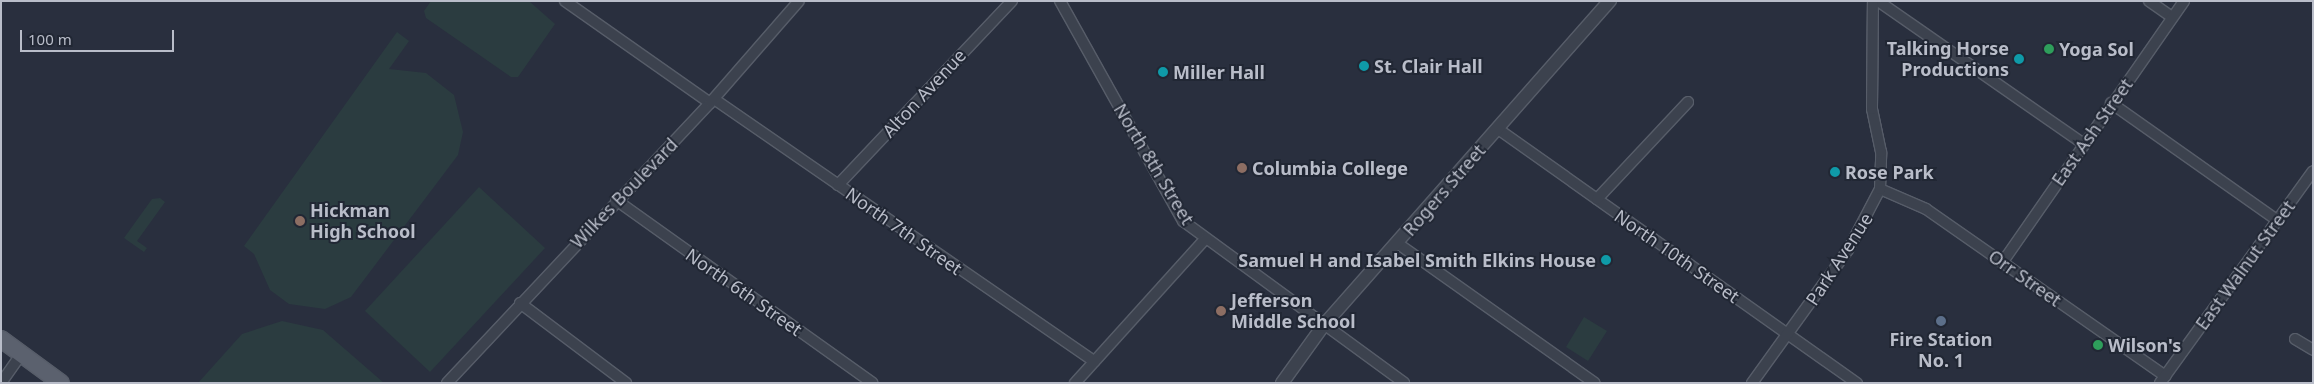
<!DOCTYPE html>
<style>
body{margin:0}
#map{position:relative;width:2314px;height:384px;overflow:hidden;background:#292f3e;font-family:"Noto Sans",sans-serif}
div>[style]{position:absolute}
.green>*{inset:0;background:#2b3c40}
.roads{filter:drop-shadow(1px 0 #575d69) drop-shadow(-1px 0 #575d69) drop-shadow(0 1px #575d69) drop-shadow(0 -1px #575d69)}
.minor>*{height:10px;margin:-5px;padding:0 5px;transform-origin:5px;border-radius:5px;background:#3c424e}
.tertiary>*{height:12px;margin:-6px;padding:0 6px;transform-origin:6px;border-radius:6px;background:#3c424e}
.primary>*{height:16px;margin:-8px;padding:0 8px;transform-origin:8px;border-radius:8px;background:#5b616e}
.dots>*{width:14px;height:14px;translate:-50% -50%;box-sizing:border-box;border:2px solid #212734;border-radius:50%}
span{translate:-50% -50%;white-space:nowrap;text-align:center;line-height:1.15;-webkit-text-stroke:4px #212734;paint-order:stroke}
.poi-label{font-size:18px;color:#b9bdc9;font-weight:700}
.right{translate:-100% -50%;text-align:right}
.left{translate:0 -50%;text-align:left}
.street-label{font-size:18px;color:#b9bdc9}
.frame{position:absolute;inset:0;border:2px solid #b9bdc9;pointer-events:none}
.scale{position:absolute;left:20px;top:30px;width:154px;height:22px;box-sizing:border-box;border:2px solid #b9bdc9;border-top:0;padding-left:6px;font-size:15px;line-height:18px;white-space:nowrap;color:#b9bdc9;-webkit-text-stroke:4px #212734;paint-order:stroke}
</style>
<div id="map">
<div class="green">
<i style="clip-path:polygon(431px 1px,529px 1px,555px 24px,518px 77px,511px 77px,426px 18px,424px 11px)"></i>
<i style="clip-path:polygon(397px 32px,409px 41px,389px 69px,426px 73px,454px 95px,463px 132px,458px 155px,351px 297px,325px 309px,289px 304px,270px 290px,254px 254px,244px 246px)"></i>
<i style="clip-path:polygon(479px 187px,545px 248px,430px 372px,365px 311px)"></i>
<i style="clip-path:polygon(160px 198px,165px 202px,137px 241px,147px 248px,144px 252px,124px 238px,152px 199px)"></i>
<i style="clip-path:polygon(1584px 317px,1607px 331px,1588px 361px,1566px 347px)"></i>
<i style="clip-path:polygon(282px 321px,323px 330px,384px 383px,198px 383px,242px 334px)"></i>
</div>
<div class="roads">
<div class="minor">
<i style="left:565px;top:1px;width:177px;rotate:35.1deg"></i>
<i style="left:1060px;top:1px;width:252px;rotate:60.8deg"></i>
<i style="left:1183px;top:221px;width:274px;rotate:36.2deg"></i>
<i style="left:1878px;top:1px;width:251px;rotate:34.8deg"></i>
<i style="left:2149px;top:1px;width:28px;rotate:35deg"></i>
<i style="left:714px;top:99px;width:462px;rotate:34.6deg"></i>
<i style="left:2111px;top:103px;width:204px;rotate:35.2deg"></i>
<i style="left:1498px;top:129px;width:440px;rotate:35.3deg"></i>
<i style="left:838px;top:185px;width:253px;rotate:-46.6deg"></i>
<i style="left:1880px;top:189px;width:50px;rotate:23.5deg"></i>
<i style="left:1926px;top:209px;width:292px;rotate:34.9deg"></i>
<i style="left:1597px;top:199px;width:133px;rotate:-46.8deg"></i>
<i style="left:616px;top:200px;width:315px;rotate:35.5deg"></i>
<i style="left:1397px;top:243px;width:242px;rotate:35.3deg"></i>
<i style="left:2002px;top:263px;width:319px;rotate:-55.2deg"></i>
<i style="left:520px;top:303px;width:133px;rotate:37deg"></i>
<i style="left:2295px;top:339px;width:21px;rotate:31deg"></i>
<i style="left:1px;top:383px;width:35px;rotate:-55deg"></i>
<i style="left:447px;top:383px;width:384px;rotate:-46.8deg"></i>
<i style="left:710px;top:103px;width:135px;rotate:-48.9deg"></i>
<i style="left:1075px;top:383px;width:193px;rotate:-47.9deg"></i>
<i style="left:1752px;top:383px;width:164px;rotate:-54.2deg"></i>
<i style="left:1848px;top:250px;width:69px;rotate:-62.3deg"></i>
<i style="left:1880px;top:189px;width:37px;rotate:-88deg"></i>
<i style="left:1881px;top:152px;width:44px;rotate:-101.8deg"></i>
<i style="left:1872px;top:109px;width:108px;rotate:-89.5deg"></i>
<i style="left:2160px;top:383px;width:261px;rotate:-54.2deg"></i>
</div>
<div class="tertiary">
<i style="left:1282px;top:383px;width:70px;rotate:-54.3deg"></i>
<i style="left:1323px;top:326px;width:434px;rotate:-48.6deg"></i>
</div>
<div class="primary">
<i style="left:1px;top:339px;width:74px;rotate:36.3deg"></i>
</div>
</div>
<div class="dots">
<i style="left:2049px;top:49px;background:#2e9e5b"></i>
<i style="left:2019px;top:59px;background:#0f9aa8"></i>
<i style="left:1364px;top:66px;background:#0f9aa8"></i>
<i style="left:1163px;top:72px;background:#0f9aa8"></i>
<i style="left:1242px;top:168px;background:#8d6e63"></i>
<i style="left:1835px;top:172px;background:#0f9aa8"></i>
<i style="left:300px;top:221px;background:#8d6e63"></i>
<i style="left:1606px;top:260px;background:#0f9aa8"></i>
<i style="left:1221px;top:311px;background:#8d6e63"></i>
<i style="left:1941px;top:321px;background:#5c6f8a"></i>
<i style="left:2098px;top:345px;background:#2e9e5b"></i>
</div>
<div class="poi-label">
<span class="right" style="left:2009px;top:59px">Talking Horse<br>Productions</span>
<span class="left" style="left:2059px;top:49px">Yoga Sol</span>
<span class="left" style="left:1374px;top:66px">St. Clair Hall</span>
<span class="left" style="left:1173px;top:72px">Miller Hall</span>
<span class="left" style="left:1252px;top:168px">Columbia College</span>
<span class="left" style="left:1845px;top:172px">Rose Park</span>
<span class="left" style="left:310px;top:221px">Hickman<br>High School</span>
<span class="right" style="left:1596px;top:260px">Samuel H and Isabel Smith Elkins House</span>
<span class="left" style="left:1231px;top:311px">Jefferson<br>Middle School</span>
<span style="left:1941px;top:350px">Fire Station<br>No. 1</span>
<span class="left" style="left:2108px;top:345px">Wilson's</span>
</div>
<div class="street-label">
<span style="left:924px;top:93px;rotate:-47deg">Alton Avenue</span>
<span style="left:2092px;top:132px;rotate:-55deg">East Ash Street</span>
<span style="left:1154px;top:164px;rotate:59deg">North 8th Street</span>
<span style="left:1444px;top:190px;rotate:-49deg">Rogers Street</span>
<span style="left:624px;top:193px;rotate:-46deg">Wilkes Boulevard</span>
<span style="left:904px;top:231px;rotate:35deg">North 7th Street</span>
<span style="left:1677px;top:256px;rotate:35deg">North 10th Street</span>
<span style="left:1839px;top:259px;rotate:-57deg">Park Avenue</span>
<span style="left:2245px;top:265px;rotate:-54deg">East Walnut Street</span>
<span style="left:2025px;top:278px;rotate:35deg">Orr Street</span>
<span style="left:744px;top:292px;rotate:35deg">North 6th Street</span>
</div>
<div class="frame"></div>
<div class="scale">100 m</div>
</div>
